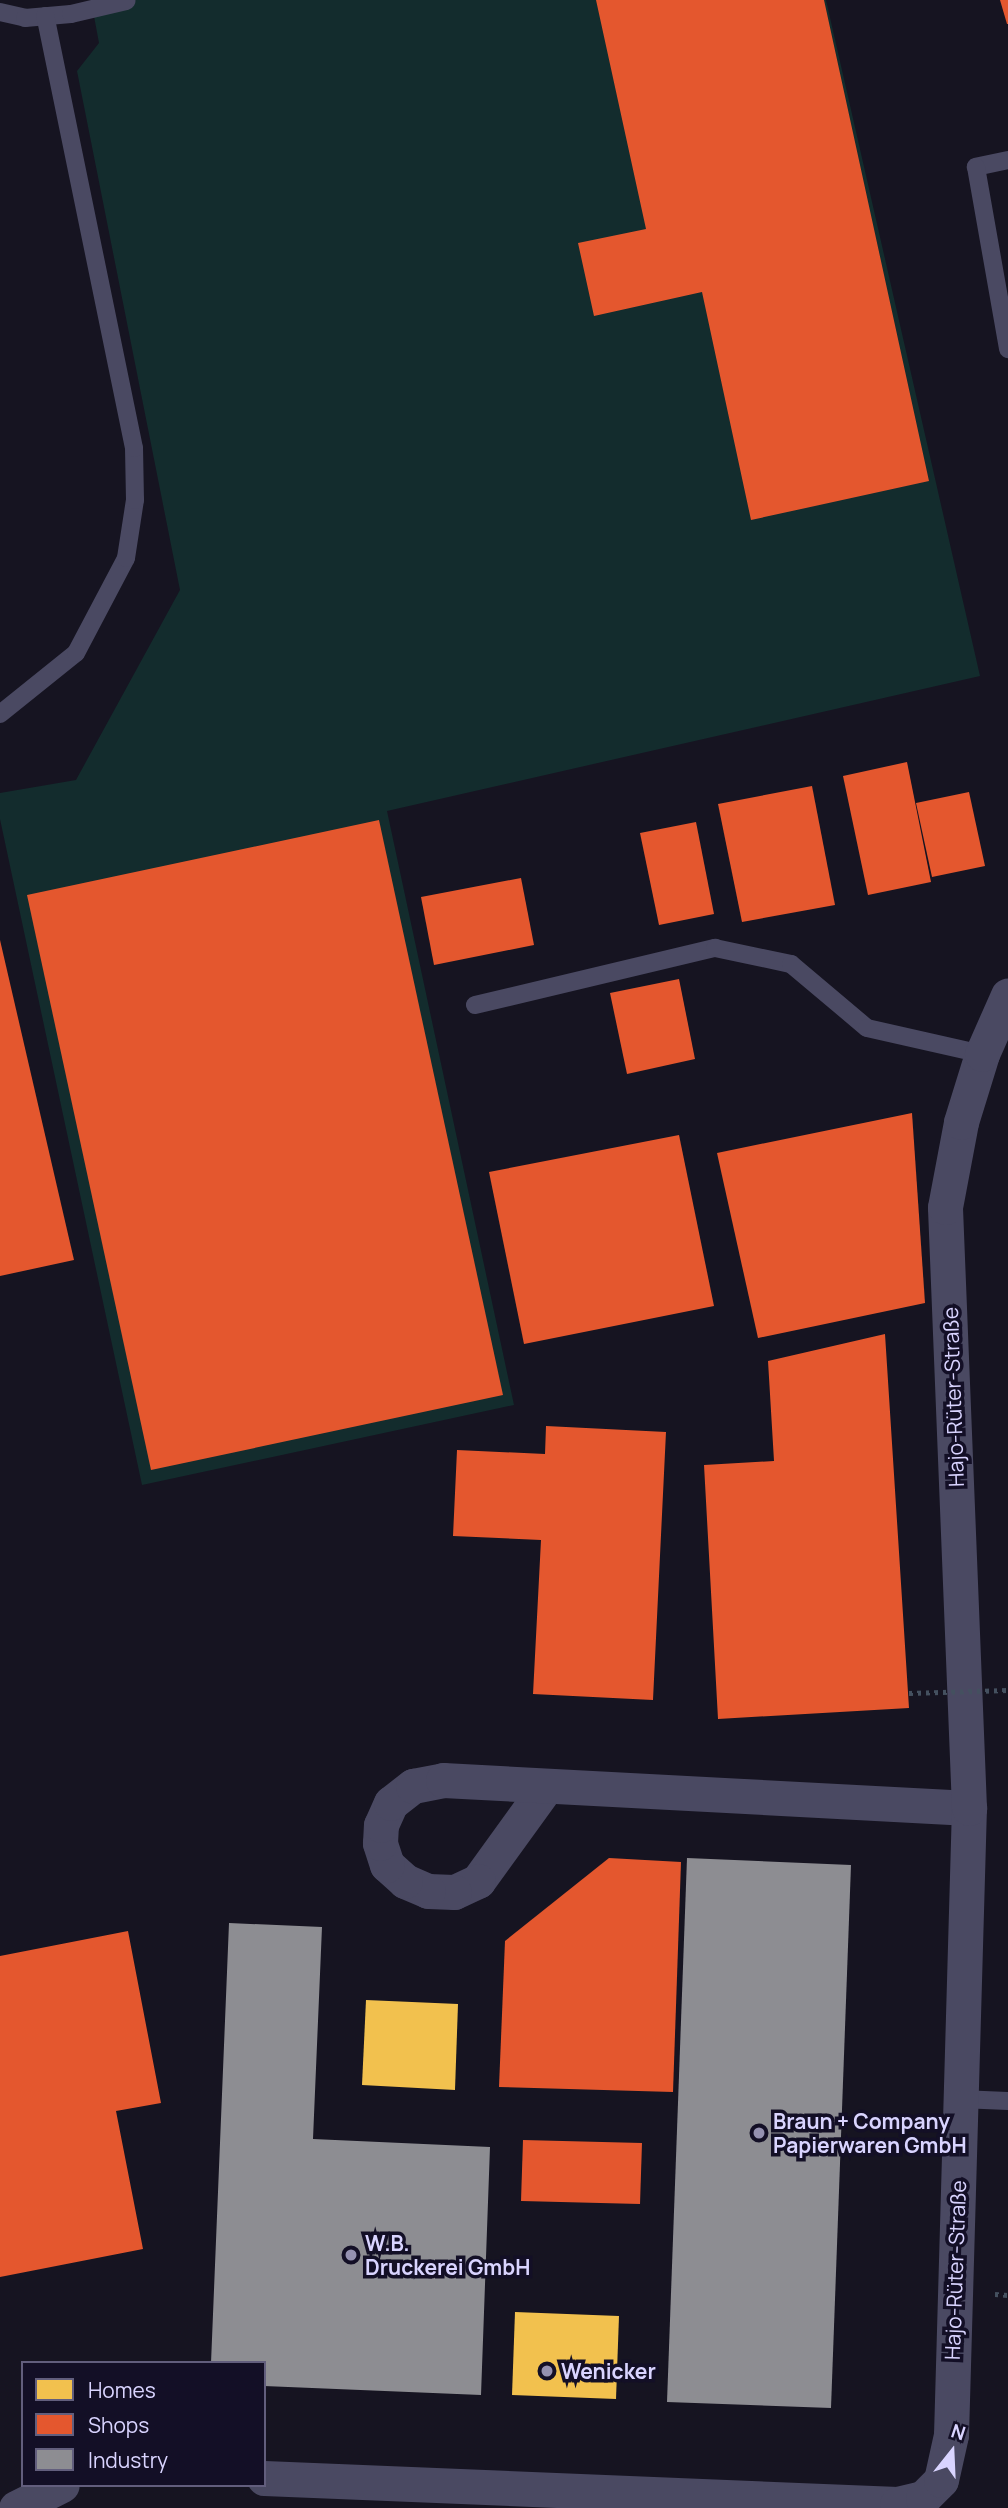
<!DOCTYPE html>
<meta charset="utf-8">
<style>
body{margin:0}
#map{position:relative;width:1008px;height:2508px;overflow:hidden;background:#161421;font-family:Manrope,sans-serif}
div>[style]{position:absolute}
.green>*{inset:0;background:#132c2d}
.homes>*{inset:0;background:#f2c14e}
.shops>*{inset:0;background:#e4572e}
.industry>*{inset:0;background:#8d8d92}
.path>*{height:4.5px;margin-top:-2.25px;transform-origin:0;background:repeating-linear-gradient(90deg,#44505f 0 3.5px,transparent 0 8.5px)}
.service>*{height:18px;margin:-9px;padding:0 9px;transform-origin:9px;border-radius:9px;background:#4a4962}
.minor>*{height:35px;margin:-17.5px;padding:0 17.5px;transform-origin:17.5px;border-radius:17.5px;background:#4a4962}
.path-bridge>*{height:4.5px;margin-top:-2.25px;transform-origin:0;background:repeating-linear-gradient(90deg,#44505f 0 3.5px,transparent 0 8.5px)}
.dots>*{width:19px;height:19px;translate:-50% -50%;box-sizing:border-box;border:4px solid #130f26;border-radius:50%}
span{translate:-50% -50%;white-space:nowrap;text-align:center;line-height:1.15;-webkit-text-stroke:7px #130f26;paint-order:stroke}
.street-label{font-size:21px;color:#d9d4ff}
.poi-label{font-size:21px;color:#d9d4ff;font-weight:700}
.left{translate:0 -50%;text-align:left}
.legend{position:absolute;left:21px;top:2361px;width:245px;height:126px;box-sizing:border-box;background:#130f26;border:2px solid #625e7d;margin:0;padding:9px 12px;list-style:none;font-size:21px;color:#d9d4ff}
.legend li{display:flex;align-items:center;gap:14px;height:35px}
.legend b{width:35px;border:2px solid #625e7d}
.north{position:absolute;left:917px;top:2417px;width:70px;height:70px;-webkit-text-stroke:5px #130f26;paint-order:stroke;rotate:18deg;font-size:19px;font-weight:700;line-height:28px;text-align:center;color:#d9d4ff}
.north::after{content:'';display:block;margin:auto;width:24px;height:32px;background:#d9d4ff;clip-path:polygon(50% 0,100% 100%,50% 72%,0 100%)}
</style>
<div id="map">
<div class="green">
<i style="clip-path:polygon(91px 0,826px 0,980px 676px,387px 811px,514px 1405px,142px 1485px,0 819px,0 793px,76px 780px,180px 590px,77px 71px,99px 43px)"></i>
</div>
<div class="homes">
<i style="clip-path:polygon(366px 2000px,458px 2004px,455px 2090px,362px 2085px)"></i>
<i style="clip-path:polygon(515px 2312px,619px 2316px,616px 2399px,512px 2395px)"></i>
</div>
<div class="shops">
<i style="clip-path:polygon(596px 0,824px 0,929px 481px,751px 520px,702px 292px,594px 316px,578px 243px,646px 229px)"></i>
<i style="clip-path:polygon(1000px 0,1008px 0,1008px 24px,1007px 24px)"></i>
<i style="clip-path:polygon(907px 762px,931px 882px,868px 895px,843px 776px)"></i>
<i style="clip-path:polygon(812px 786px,835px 905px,742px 922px,718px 804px)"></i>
<i style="clip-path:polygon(969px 792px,985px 866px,932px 877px,916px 803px)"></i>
<i style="clip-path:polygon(379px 820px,503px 1395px,151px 1470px,27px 895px)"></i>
<i style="clip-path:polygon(696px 822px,714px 914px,659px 925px,640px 833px)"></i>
<i style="clip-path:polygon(521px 878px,534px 945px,434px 965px,421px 897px)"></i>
<i style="clip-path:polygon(0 940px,74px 1260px,0 1276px)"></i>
<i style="clip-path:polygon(679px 979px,695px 1059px,627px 1074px,610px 993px)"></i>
<i style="clip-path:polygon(912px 1113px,925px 1303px,758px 1338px,717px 1153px)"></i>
<i style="clip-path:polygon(679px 1135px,714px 1306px,524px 1344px,489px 1172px)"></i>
<i style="clip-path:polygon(885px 1334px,909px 1708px,718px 1719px,704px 1465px,774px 1461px,768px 1361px)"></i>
<i style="clip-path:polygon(546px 1426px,666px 1432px,653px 1700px,533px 1694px,541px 1540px,453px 1536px,457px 1450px,545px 1454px)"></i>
<i style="clip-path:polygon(609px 1858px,681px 1862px,673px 2092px,499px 2087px,505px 1941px)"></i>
<i style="clip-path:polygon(128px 1931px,161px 2103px,116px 2111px,143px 2249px,0 2277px,0 1956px)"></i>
<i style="clip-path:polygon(523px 2140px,642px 2143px,640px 2204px,521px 2201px)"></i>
</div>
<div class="industry">
<i style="clip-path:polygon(687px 1858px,851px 1865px,831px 2408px,667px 2402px)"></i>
<i style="clip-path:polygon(229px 1923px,322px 1927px,313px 2139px,490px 2147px,481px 2395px,264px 2386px,264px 2363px,211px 2363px)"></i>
</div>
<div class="path">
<i style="left:995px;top:2294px;width:13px;rotate:4deg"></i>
</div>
<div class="service">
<i style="left:0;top:12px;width:26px;rotate:13deg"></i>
<i style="left:25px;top:18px;width:46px;rotate:-5deg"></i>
<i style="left:71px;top:14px;width:57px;rotate:-13.3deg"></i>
<i style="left:1008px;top:160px;width:33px;rotate:168deg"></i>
<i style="left:976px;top:167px;width:185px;rotate:80deg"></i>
<i style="left:0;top:714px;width:97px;rotate:-38.8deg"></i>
<i style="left:76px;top:653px;width:107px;rotate:-62.2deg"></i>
<i style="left:126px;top:558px;width:59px;rotate:-81.2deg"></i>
<i style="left:135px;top:500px;width:52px;rotate:-91.1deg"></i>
<i style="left:134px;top:448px;width:441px;rotate:-101.6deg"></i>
<i style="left:475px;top:1005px;width:247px;rotate:-13.4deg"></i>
<i style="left:715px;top:948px;width:78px;rotate:11.9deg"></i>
<i style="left:791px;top:964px;width:99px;rotate:40.1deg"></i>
<i style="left:867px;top:1028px;width:118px;rotate:12.7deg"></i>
<i style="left:960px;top:2099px;width:48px;rotate:2.4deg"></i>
</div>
<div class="minor">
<i style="left:546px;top:1787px;width:116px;rotate:125.9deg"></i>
<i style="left:478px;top:1881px;width:26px;rotate:155deg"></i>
<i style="left:454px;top:1892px;width:26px;rotate:-178deg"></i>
<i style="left:428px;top:1891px;width:25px;rotate:-157deg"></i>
<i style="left:405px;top:1881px;width:24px;rotate:-138deg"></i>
<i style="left:387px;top:1865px;width:23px;rotate:-108deg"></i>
<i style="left:380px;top:1843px;width:18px;rotate:-87deg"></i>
<i style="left:381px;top:1825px;width:24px;rotate:-66deg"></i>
<i style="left:391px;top:1803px;width:28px;rotate:-38deg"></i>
<i style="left:413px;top:1786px;width:31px;rotate:-11deg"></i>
<i style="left:443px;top:1780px;width:527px;rotate:3.05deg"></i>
<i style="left:264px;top:2478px;width:634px;rotate:2.35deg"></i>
<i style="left:897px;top:2504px;width:27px;rotate:-13deg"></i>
<i style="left:923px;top:2498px;width:25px;rotate:-45deg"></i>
<i style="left:941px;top:2480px;width:46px;rotate:-77.5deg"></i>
<i style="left:951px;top:2435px;width:627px;rotate:-88.36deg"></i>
<i style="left:969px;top:1808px;width:601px;rotate:-92.29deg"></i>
<i style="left:945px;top:1207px;width:86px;rotate:-79.3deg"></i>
<i style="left:961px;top:1122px;width:71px;rotate:-72.8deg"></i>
<i style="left:982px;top:1054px;width:64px;rotate:-66.2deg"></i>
<i style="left:16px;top:2508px;width:51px;rotate:-26.6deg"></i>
</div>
<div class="path-bridge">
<i style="left:909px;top:1693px;width:99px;rotate:-1.7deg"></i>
</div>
<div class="dots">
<i style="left:759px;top:2133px;background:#9591b1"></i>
<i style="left:351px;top:2255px;background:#9591b1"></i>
<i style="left:547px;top:2371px;background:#9591b1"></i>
</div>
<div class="street-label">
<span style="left:953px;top:1397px;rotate:-92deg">Hajo-Rüter-Straße</span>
<span style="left:955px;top:2270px;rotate:-88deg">Hajo-Rüter-Straße</span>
</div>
<div class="poi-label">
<span class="left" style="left:773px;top:2133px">Braun + Company<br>Papierwaren GmbH</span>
<span class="left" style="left:365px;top:2255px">W.B.<br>Druckerei GmbH</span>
<span class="left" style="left:561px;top:2371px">Wenicker</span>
</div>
<ul class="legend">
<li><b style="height:19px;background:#f2c14e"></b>Homes</li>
<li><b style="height:19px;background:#e4572e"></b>Shops</li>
<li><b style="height:19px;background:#8d8d92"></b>Industry</li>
</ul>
<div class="north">N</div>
</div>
